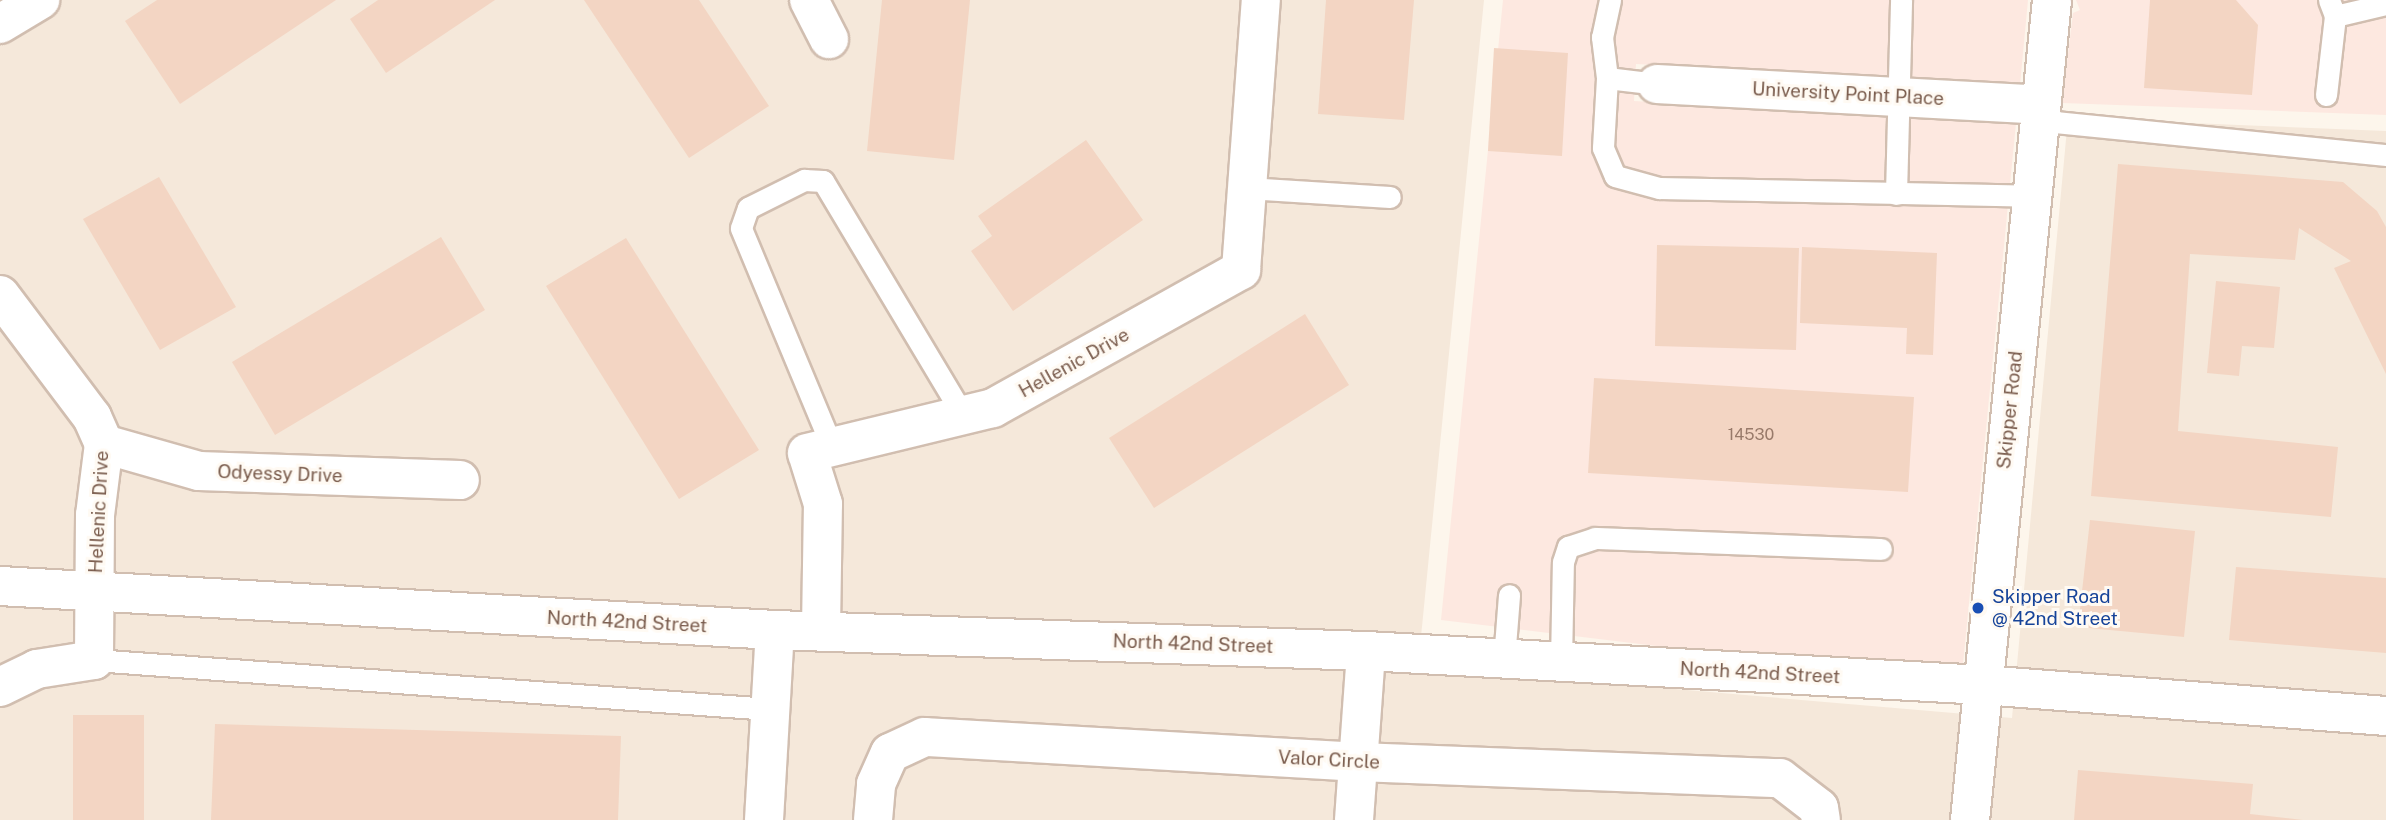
<!DOCTYPE html>
<style>
body{margin:0}
#map{position:relative;width:2386px;height:820px;overflow:hidden;background:#fdf6ec;font-family:"Public Sans",sans-serif}
div>[style]{position:absolute}
.residential>*{inset:0;background:#f5e8da}
.commercial>*{inset:0;background:#fde8e0}
.building>*{inset:0;background:#f3d5c3}
.roads{filter:drop-shadow(2px 0 #d1beb0) drop-shadow(-2px 0 #d1beb0) drop-shadow(0 2px #d1beb0) drop-shadow(0 -2px #d1beb0)}
.lane>*{height:21px;margin:-10.5px;padding:0 10.5px;transform-origin:10.5px;border-radius:10.5px;background:#fff}
.street>*{height:38px;margin:-19px;padding:0 19px;transform-origin:19px;border-radius:19px;background:#fff}
.secondary>*{height:38px;margin:-19px;padding:0 19px;transform-origin:19px;border-radius:19px;background:#fff}
.dots>*{width:19px;height:19px;translate:-50% -50%;box-sizing:border-box;border:4px solid #fffaf3;border-radius:50%}
span{translate:-50% -50%;white-space:nowrap;text-align:center;line-height:1.15;-webkit-text-stroke:6px #fffaf3;paint-order:stroke}
.number-label{font-size:16px;color:#987a6a}
.number-label span{-webkit-text-stroke-width:0}
.street-label{font-size:19px;color:#7a5c4d}
.transit-label{font-size:19px;color:#164399}
.left{translate:0 -50%;text-align:left}
</style>
<div id="map">
<div class="residential">
<i style="clip-path:polygon(0 0,1484px 0,1418px 667px,2012px 718px,2068px 118px,2386px 131px,2386px 820px,0 820px)"></i>
</div>
<div class="commercial">
<i style="clip-path:polygon(1503px 0,2028px 0,2020px 85px,1636px 64px,1634px 101px,2016px 123px,1963px 664px,1690px 650px,1441px 620px)"></i>
<i style="clip-path:polygon(2076px 0,2386px 0,2386px 115px,2062px 103px,2073px 13px,2080px 10px)"></i>
</div>
<div class="building">
<i style="clip-path:polygon(157px 0,336px 0,180px 104px,125px 21px)"></i>
<i style="clip-path:polygon(378px 0,495px 0,386px 73px,350px 19px)"></i>
<i style="clip-path:polygon(584px 0,699px 0,769px 106px,689px 158px)"></i>
<i style="clip-path:polygon(882px 0,970px 0,954px 160px,867px 151px)"></i>
<i style="clip-path:polygon(1326px 0,1414px 0,1404px 120px,1318px 114px)"></i>
<i style="clip-path:polygon(2150px 0,2236px 0,2258px 25px,2252px 95px,2144px 88px)"></i>
<i style="clip-path:polygon(1494px 48px,1568px 53px,1562px 156px,1488px 151px)"></i>
<i style="clip-path:polygon(1086px 140px,1143px 220px,1013px 311px,971px 251px,992px 236px,978px 216px)"></i>
<i style="clip-path:polygon(2118px 164px,2343px 182px,2377px 211px,2386px 227px,2386px 374px,2334px 268px,2351px 261px,2299px 228px,2295px 260px,2190px 254px,2178px 431px,2338px 447px,2331px 517px,2091px 496px)"></i>
<i style="clip-path:polygon(159px 177px,236px 307px,160px 350px,83px 219px)"></i>
<i style="clip-path:polygon(441px 237px,485px 310px,275px 435px,232px 362px)"></i>
<i style="clip-path:polygon(626px 238px,759px 450px,679px 499px,546px 286px)"></i>
<i style="clip-path:polygon(1657px 245px,1799px 248px,1796px 350px,1655px 346px)"></i>
<i style="clip-path:polygon(1802px 247px,1937px 253px,1933px 355px,1906px 354px,1907px 328px,1800px 323px)"></i>
<i style="clip-path:polygon(2216px 281px,2280px 287px,2274px 348px,2242px 346px,2239px 376px,2207px 373px)"></i>
<i style="clip-path:polygon(1305px 314px,1349px 385px,1154px 508px,1109px 438px)"></i>
<i style="clip-path:polygon(1594px 378px,1914px 397px,1908px 492px,1588px 473px)"></i>
<i style="clip-path:polygon(2090px 520px,2195px 531px,2184px 637px,2078px 627px)"></i>
<i style="clip-path:polygon(2236px 567px,2386px 578px,2386px 653px,2229px 640px)"></i>
<i style="clip-path:polygon(73px 715px,144px 715px,144px 820px,73px 820px)"></i>
<i style="clip-path:polygon(215px 724px,621px 736px,618px 820px,211px 820px)"></i>
<i style="clip-path:polygon(2078px 770px,2253px 784px,2250px 814px,2303px 820px,2074px 820px)"></i>
</div>
<div class="roads">
<div class="lane">
<i style="left:1610px;top:0;width:38px;rotate:102deg"></i>
<i style="left:1602px;top:37px;width:41px;rotate:83deg"></i>
<i style="left:1607px;top:78px;width:50px;rotate:6.8deg"></i>
<i style="left:2329px;top:0;width:17px;rotate:69deg"></i>
<i style="left:2335px;top:16px;width:52px;rotate:-13.2deg"></i>
<i style="left:1607px;top:78px;width:70px;rotate:93.3deg"></i>
<i style="left:1603px;top:148px;width:30px;rotate:67deg"></i>
<i style="left:1615px;top:176px;width:46px;rotate:15.3deg"></i>
<i style="left:1659px;top:188px;width:372px;rotate:1.2deg"></i>
<i style="left:2326px;top:95px;width:80px;rotate:-83.5deg"></i>
<i style="left:2040px;top:105px;width:23px;rotate:49deg"></i>
<i style="left:2055px;top:122px;width:333px;rotate:5.7deg"></i>
<i style="left:1247px;top:188px;width:143px;rotate:3.6deg"></i>
<i style="left:1896px;top:194px;width:194px;rotate:-88.5deg"></i>
<i style="left:832px;top:447px;width:237px;rotate:-112.6deg"></i>
<i style="left:741px;top:228px;width:21px;rotate:-71deg"></i>
<i style="left:748px;top:208px;width:63px;rotate:-26.6deg"></i>
<i style="left:804px;top:180px;width:19px;rotate:3deg"></i>
<i style="left:823px;top:181px;width:273px;rotate:59.1deg"></i>
<i style="left:1504px;top:659px;width:64px;rotate:-85.5deg"></i>
<i style="left:94px;top:660px;width:678px;rotate:4.15deg"></i>
<i style="left:1561px;top:662px;width:100px;rotate:-88.9deg"></i>
<i style="left:1563px;top:562px;width:16px;rotate:-72deg"></i>
<i style="left:1568px;top:547px;width:28px;rotate:-18deg"></i>
<i style="left:1595px;top:538px;width:286px;rotate:2.2deg"></i>
</div>
<div class="street">
<i style="left:809px;top:0;width:44px;rotate:62.9deg"></i>
<i style="left:0;top:24px;width:47px;rotate:-31deg"></i>
<i style="left:1657px;top:84px;width:384px;rotate:3.1deg"></i>
<i style="left:0;top:295px;width:153px;rotate:53deg"></i>
<i style="left:92px;top:417px;width:30px;rotate:66deg"></i>
<i style="left:104px;top:444px;width:72px;rotate:97.2deg"></i>
<i style="left:95px;top:515px;width:145px;rotate:90.4deg"></i>
<i style="left:94px;top:660px;width:58px;rotate:171deg"></i>
<i style="left:37px;top:669px;width:41px;rotate:154.1deg"></i>
<i style="left:104px;top:444px;width:99px;rotate:15.9deg"></i>
<i style="left:199px;top:471px;width:261px;rotate:2deg"></i>
<i style="left:821px;top:629px;width:125px;rotate:-89.1deg"></i>
<i style="left:823px;top:504px;width:53px;rotate:-107.4deg"></i>
<i style="left:807px;top:453px;width:191px;rotate:-13.6deg"></i>
<i style="left:993px;top:408px;width:284px;rotate:-29.1deg"></i>
<i style="left:1241px;top:270px;width:271px;rotate:-85.8deg"></i>
<i style="left:764px;top:820px;width:190px;rotate:-86.7deg"></i>
<i style="left:873px;top:820px;width:36px;rotate:-85deg"></i>
<i style="left:876px;top:784px;width:34px;rotate:-66deg"></i>
<i style="left:890px;top:753px;width:38px;rotate:-25deg"></i>
<i style="left:925px;top:737px;width:434px;rotate:3.3deg"></i>
<i style="left:1358px;top:762px;width:422px;rotate:2.2deg"></i>
<i style="left:1780px;top:778px;width:49px;rotate:37.6deg"></i>
<i style="left:1819px;top:808px;width:12px;rotate:81deg"></i>
<i style="left:1354px;top:820px;width:169px;rotate:-85.9deg"></i>
</div>
<div class="secondary">
<i style="left:0;top:586px;width:776px;rotate:3.25deg"></i>
<i style="left:775px;top:630px;width:591px;rotate:2.04deg"></i>
<i style="left:1366px;top:651px;width:618px;rotate:3.15deg"></i>
<i style="left:1983px;top:685px;width:404px;rotate:4.4deg"></i>
<i style="left:1970px;top:820px;width:824px;rotate:-84.29deg"></i>
</div>
</div>
<div class="dots">
<i style="left:1978px;top:608px;background:#1a4fb4"></i>
</div>
<div class="number-label">
<span style="left:1751px;top:435px">14530</span>
</div>
<div class="street-label">
<span style="left:1848px;top:94px;rotate:3deg">University Point Place</span>
<span style="left:1074px;top:363px;rotate:-29deg">Hellenic Drive</span>
<span style="left:2010px;top:410px;rotate:-84deg">Skipper Road</span>
<span style="left:280px;top:474px;rotate:2deg">Odyessy Drive</span>
<span style="left:99px;top:512px;rotate:-87deg">Hellenic Drive</span>
<span style="left:627px;top:622px;rotate:3deg">North 42nd Street</span>
<span style="left:1193px;top:644px;rotate:2deg">North 42nd Street</span>
<span style="left:1760px;top:673px;rotate:3deg">North 42nd Street</span>
<span style="left:1329px;top:760px;rotate:3deg">Valor Circle</span>
</div>
<div class="transit-label">
<span class="left" style="left:1992px;top:608px">Skipper Road<br>@ 42nd Street</span>
</div>
</div>
